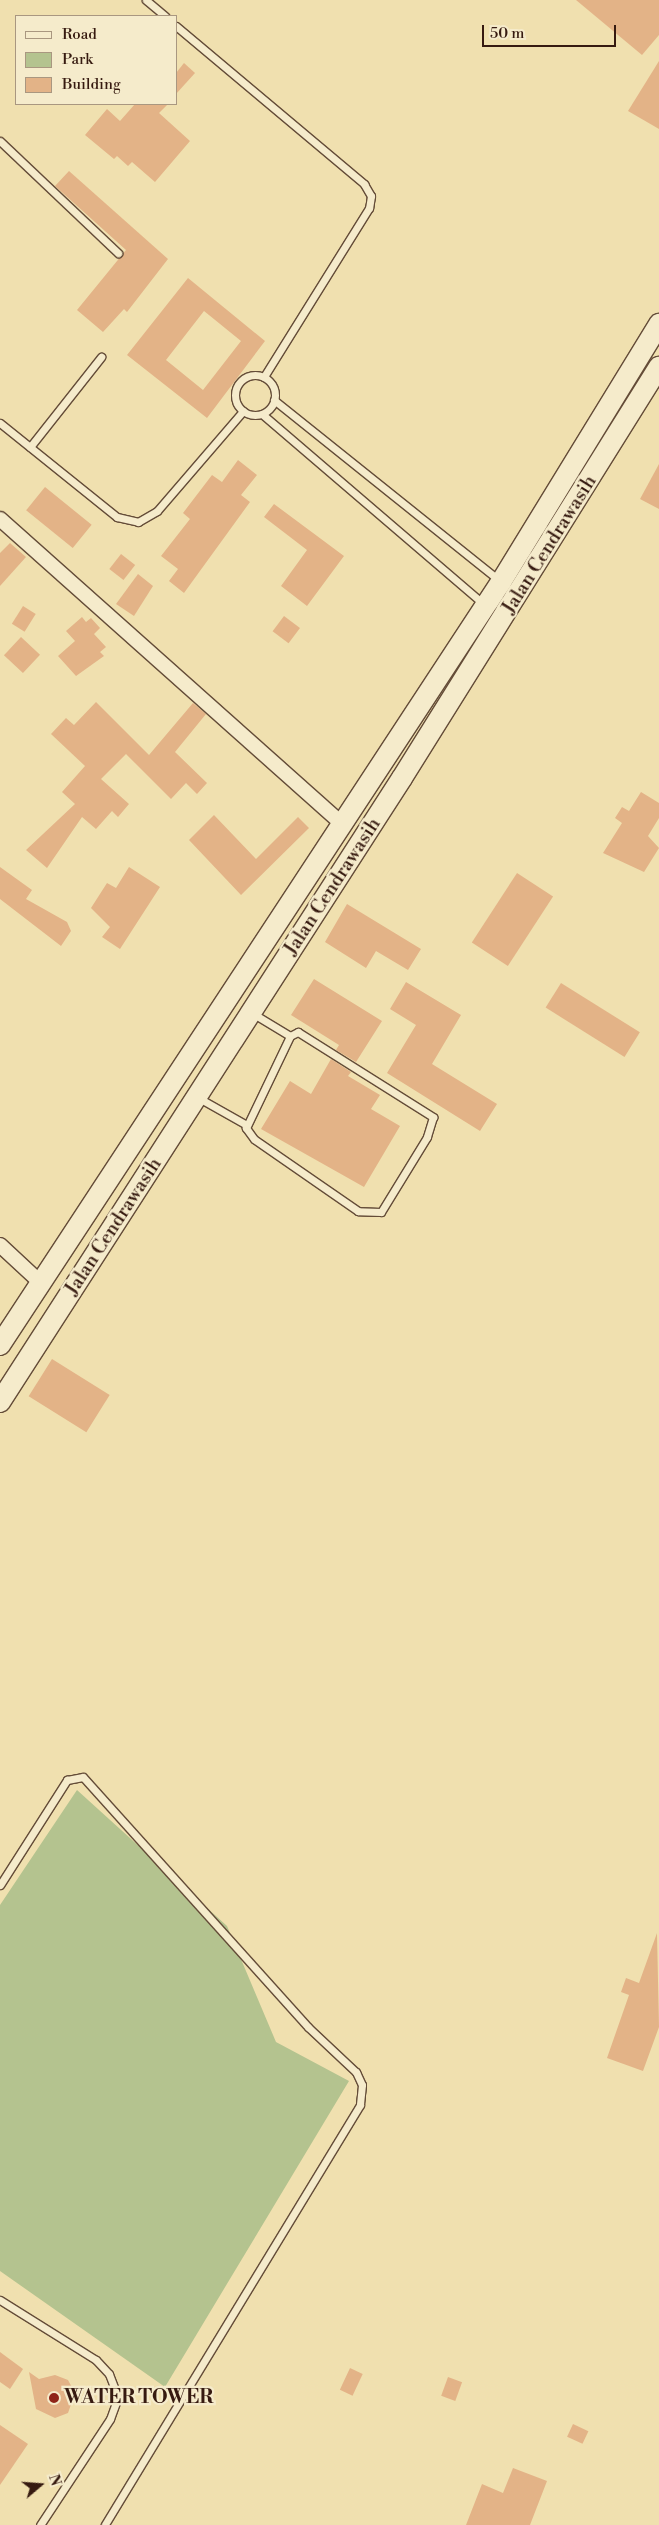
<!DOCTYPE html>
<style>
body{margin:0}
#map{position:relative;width:659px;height:2525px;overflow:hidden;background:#f0e0af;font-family:"Libre Bodoni",serif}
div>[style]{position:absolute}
.green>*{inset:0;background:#b4c38f}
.building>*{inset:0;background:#e3b387;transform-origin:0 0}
.roads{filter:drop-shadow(1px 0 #644c38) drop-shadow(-1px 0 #644c38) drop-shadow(0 1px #644c38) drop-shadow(0 -1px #644c38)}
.service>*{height:7px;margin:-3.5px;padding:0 3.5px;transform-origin:3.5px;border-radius:3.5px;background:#f5ebcb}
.service>.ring{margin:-3.5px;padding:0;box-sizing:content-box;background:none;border:7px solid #f5ebcb;border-radius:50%}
.minor>*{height:14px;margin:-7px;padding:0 7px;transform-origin:7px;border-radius:7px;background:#f5ebcb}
.secondary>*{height:20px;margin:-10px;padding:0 10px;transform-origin:10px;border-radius:10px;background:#f5ebcb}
.dots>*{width:14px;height:14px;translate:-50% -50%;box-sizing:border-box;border:2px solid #f5ebcb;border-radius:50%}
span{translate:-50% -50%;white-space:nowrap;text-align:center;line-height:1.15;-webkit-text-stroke:4.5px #f5ebcb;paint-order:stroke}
.street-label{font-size:19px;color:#361a10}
.poi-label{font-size:19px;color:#361a10;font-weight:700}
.left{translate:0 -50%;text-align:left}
.legend{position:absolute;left:15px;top:15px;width:162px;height:90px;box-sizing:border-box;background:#f5ebcb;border:1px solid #a99780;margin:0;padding:6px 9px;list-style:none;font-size:15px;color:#361a10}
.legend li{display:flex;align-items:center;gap:10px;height:25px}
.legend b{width:25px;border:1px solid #a99780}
.north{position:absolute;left:15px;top:2460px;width:50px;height:50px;-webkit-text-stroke:4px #f5ebcb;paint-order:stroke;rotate:72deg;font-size:14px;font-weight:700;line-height:20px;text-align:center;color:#361a10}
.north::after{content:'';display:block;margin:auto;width:18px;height:22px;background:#361a10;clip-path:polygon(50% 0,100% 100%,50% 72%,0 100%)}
.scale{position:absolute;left:482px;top:25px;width:134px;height:22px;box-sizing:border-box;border:2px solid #361a10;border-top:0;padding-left:6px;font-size:15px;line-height:18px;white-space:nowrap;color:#361a10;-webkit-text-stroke:4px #f5ebcb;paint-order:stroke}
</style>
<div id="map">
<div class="green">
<i style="clip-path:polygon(77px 1790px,227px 1926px,276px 2042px,349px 2081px,165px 2387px,0 2271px,0 1905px)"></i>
</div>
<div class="building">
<i style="clip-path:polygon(576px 0,659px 0,659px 35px,642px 55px)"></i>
<i style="clip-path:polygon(659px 61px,659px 129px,628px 111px)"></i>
<i style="clip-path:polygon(184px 63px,195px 73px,176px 94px,176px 73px)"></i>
<i style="clip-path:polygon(135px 104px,168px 104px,159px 113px,190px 141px,155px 182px,132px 162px,128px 166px,117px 156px,114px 159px,85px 135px,107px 109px,120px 121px)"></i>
<i style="clip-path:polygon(69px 171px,168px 259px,127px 312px,124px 309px,103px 332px,77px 310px,126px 250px,55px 186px)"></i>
<i style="clip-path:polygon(evenodd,188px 278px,265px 341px,207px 418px,127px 355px,188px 278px,204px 311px,241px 341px,203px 390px,166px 360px,204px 311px)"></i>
<i style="clip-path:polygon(238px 460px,257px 475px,241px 495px,250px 502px,184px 593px,169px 581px,178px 569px,161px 556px,190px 519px,183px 513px,212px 475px,222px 482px)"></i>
<i style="clip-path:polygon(659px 464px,659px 509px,640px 499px)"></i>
<i style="left:45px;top:487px;width:60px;height:30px;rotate:39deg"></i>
<i style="clip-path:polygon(274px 504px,344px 556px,307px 606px,281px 586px,307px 550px,264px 517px)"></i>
<i style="clip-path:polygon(10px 543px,26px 557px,0 586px,0 553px)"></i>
<i style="left:121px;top:554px;width:18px;height:19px;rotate:38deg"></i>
<i style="clip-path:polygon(138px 574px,153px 586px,134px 616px,116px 604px)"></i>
<i style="left:23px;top:606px;width:15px;height:21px;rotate:32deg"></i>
<i style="left:284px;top:616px;width:20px;height:19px;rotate:37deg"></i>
<i style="clip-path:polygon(82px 617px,86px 622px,91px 618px,100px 628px,94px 634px,106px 647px,100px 652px,104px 656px,76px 676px,58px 656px,75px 641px,66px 631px)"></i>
<i style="left:21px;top:637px;width:26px;height:25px;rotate:43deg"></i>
<i style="clip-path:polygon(96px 702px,149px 755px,193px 703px,206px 714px,175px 752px,207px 783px,197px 794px,186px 783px,171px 799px,126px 754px,101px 779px,129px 804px,118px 817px,112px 811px,96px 829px,82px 817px,47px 868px,26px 850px,75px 804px,62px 792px,85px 766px,51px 734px,66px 718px,74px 725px)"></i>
<i style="clip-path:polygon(641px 792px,659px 803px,659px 818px,648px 836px,659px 848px,644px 872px,603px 853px,622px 823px,615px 818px,622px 807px,629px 811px)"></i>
<i style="clip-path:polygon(214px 815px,256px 859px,298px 817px,309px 828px,241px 895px,189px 840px)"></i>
<i style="clip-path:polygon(0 867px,32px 890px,26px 899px,67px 922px,71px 931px,61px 946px,0 899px)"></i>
<i style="clip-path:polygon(129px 867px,160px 887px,120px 949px,102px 937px,110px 927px,91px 908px,107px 883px,116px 888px)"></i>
<i style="left:517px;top:873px;width:43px;height:83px;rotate:33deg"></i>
<i style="clip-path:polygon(347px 904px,421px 949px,408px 970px,376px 951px,366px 968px,325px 942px)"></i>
<i style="clip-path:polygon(314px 979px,382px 1021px,356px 1062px,336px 1050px,339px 1045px,291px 1015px)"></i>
<i style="clip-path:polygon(406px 982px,461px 1015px,432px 1064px,497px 1104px,480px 1131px,387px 1073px,416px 1025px,390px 1009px)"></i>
<i style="left:561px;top:983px;width:93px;height:29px;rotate:32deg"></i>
<i style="clip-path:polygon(331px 1059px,351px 1072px,348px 1076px,380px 1095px,371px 1109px,400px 1126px,364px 1187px,261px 1129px,290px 1081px,311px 1094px)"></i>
<i style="left:52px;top:1359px;width:68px;height:44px;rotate:32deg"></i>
<i style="clip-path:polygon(657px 1933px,659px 2027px,643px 2071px,607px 2058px,629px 1995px,621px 1992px,626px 1978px,639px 1983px)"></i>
<i style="clip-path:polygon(0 2352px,23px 2369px,10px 2389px,0 2382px)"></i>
<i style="left:350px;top:2368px;width:14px;height:24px;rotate:25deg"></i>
<i style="clip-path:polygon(29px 2372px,39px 2379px,55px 2375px,68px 2380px,75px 2393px,68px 2413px,55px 2418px,36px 2409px)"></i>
<i style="left:448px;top:2377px;width:15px;height:20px;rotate:20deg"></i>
<i style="left:573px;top:2424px;width:17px;height:14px;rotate:25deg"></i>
<i style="clip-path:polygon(0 2425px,28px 2444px,0 2485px)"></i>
<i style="clip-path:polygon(513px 2468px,547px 2481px,530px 2525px,466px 2525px,482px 2484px,503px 2493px)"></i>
</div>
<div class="roads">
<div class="service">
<i style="left:146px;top:0;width:25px;rotate:40deg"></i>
<i style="left:176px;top:26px;width:246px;rotate:40deg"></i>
<i style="left:364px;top:184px;width:14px;rotate:60deg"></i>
<i style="left:371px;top:196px;width:12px;rotate:99deg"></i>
<i style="left:369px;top:208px;width:199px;rotate:121.9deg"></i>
<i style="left:0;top:141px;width:163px;rotate:43.5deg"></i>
<i class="ring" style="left:235px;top:375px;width:33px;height:33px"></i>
<i style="left:274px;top:400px;width:290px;rotate:38.7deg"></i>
<i style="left:262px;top:414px;width:294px;rotate:40.6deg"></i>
<i style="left:0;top:423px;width:150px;rotate:38.8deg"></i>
<i style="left:117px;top:517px;width:22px;rotate:13deg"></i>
<i style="left:138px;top:522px;width:22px;rotate:-30deg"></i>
<i style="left:157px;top:511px;width:132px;rotate:-49.3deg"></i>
<i style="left:30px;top:447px;width:115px;rotate:-51.7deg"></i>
<i style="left:252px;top:1013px;width:44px;rotate:31.2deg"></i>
<i style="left:298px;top:1032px;width:160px;rotate:32.2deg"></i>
<i style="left:433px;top:1117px;width:21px;rotate:107deg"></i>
<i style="left:427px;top:1137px;width:88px;rotate:121.5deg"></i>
<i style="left:381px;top:1212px;width:23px;rotate:-178deg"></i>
<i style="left:358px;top:1211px;width:126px;rotate:-145.3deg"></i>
<i style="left:254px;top:1139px;width:14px;rotate:-126deg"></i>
<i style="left:246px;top:1128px;width:102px;rotate:-64.4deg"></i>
<i style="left:290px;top:1036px;width:9px;rotate:-27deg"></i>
<i style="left:197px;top:1097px;width:55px;rotate:29.4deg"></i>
<i style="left:0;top:1885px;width:125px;rotate:-57.5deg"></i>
<i style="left:67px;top:1780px;width:16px;rotate:-11deg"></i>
<i style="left:83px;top:1777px;width:336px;rotate:48deg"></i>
<i style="left:308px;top:2027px;width:66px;rotate:43.2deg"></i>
<i style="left:356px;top:2072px;width:14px;rotate:65deg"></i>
<i style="left:362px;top:2085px;width:20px;rotate:96deg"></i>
<i style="left:360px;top:2105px;width:491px;rotate:121.3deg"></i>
<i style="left:0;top:2300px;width:113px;rotate:32deg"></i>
<i style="left:96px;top:2360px;width:19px;rotate:47deg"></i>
<i style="left:109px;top:2374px;width:25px;rotate:69deg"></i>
<i style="left:118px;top:2397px;width:23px;rotate:110deg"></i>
<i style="left:110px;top:2419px;width:127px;rotate:123.4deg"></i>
</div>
<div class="minor">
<i style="left:0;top:519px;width:460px;rotate:41.7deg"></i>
<i style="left:0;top:1245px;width:56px;rotate:42.8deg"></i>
</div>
<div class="secondary">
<i style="left:0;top:1345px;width:913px;rotate:-56.71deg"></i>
<i style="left:501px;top:582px;width:303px;rotate:-58.5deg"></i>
<i style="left:0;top:1402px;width:742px;rotate:-57.21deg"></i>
<i style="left:402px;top:778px;width:485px;rotate:-58deg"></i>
</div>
</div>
<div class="dots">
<i style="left:54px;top:2398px;background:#8f2418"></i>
</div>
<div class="street-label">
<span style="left:550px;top:545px;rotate:-58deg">Jalan Cendrawasih</span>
<span style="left:333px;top:887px;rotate:-57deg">Jalan Cendrawasih</span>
<span style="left:114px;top:1227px;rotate:-57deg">Jalan Cendrawasih</span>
</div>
<div class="poi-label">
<span class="left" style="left:64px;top:2398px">WATER TOWER</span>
</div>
<ul class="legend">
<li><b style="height:6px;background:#f5ebcb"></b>Road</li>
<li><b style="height:14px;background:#b4c38f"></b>Park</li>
<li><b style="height:14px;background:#e3b387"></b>Building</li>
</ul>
<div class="north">N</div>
<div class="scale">50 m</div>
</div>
